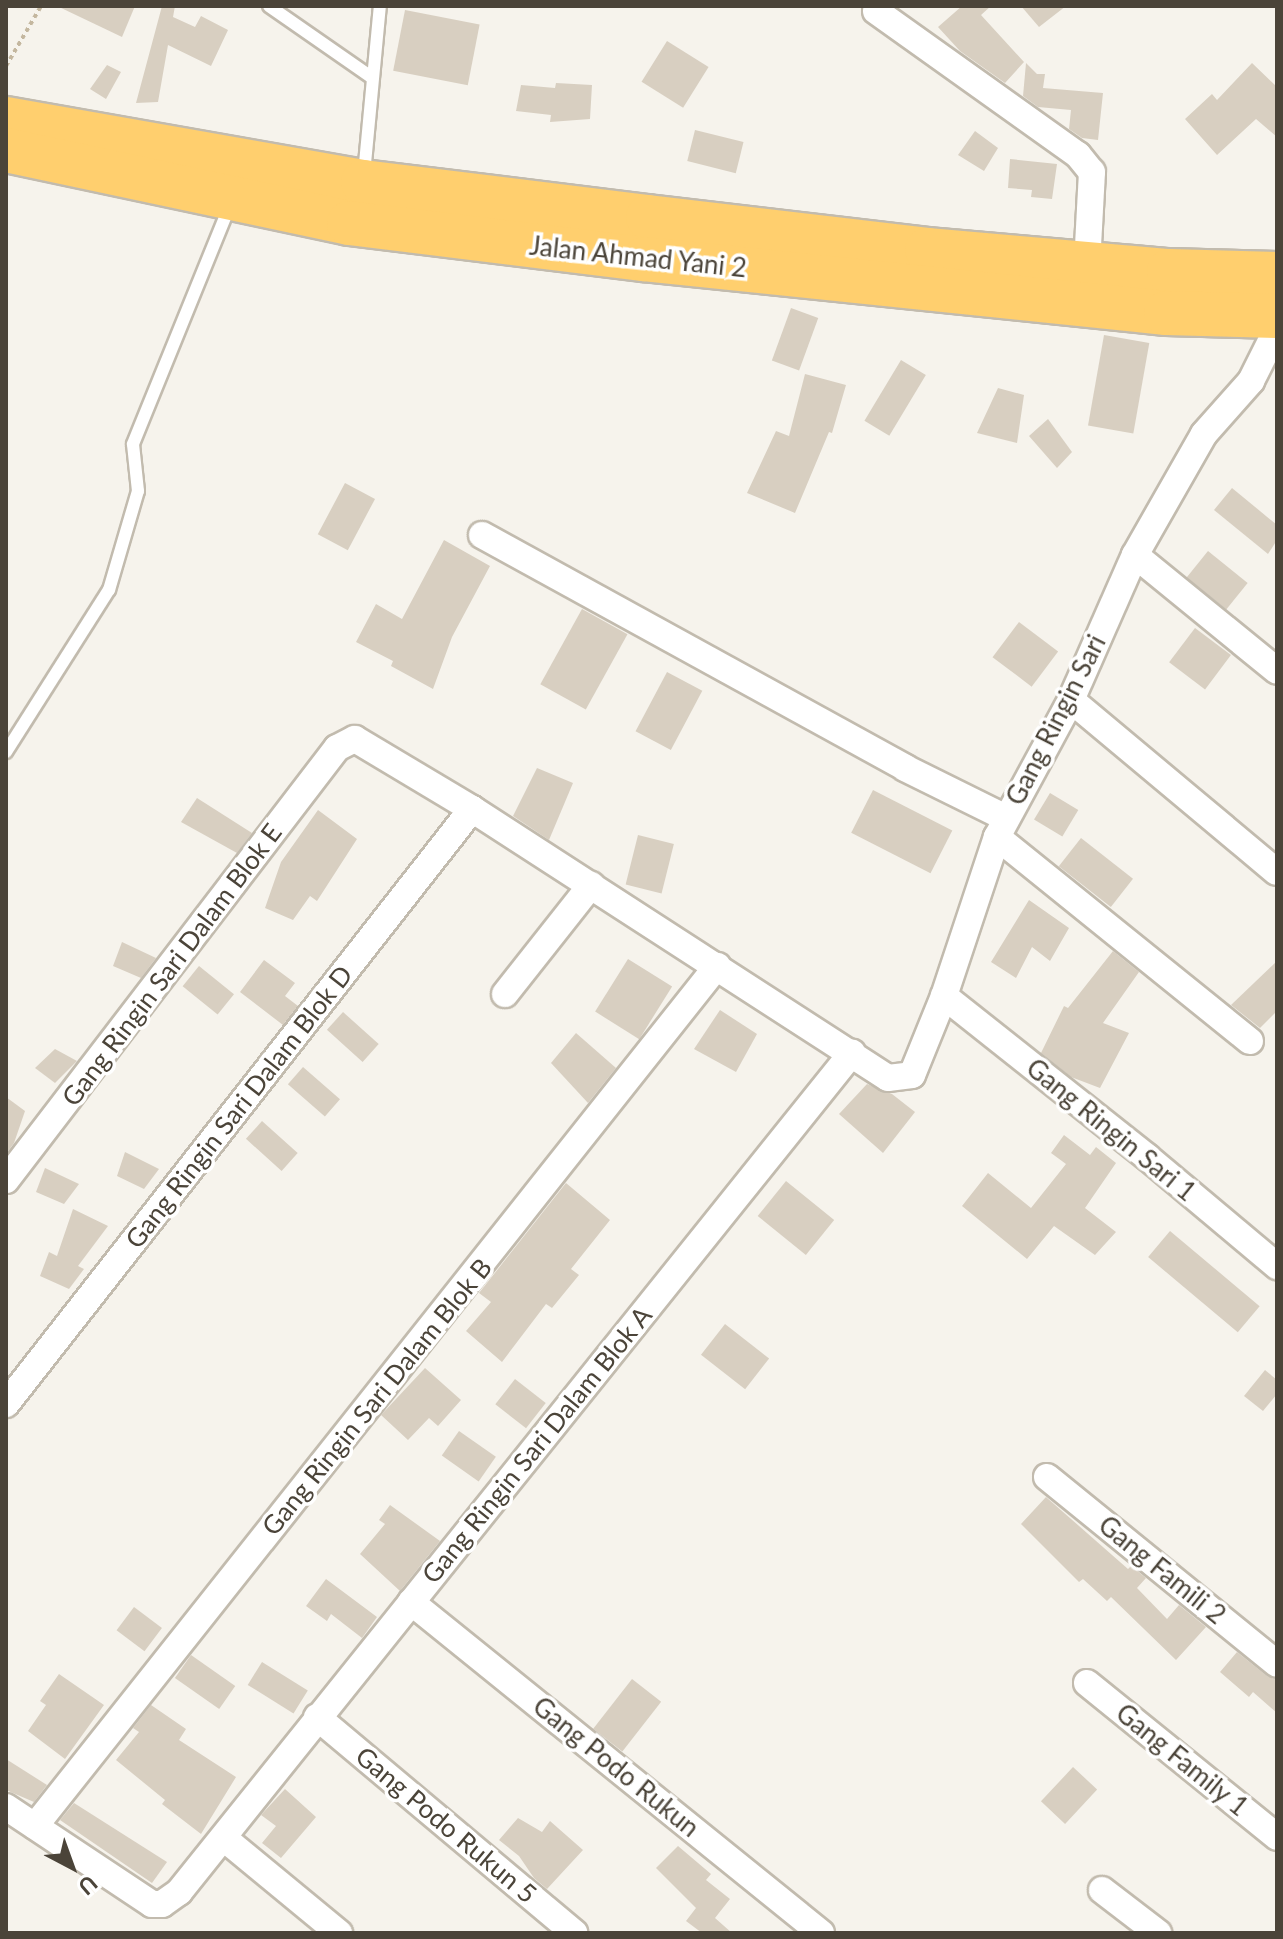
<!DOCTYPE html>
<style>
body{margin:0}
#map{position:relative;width:1283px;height:1939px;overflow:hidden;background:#f6f3ec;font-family:Lato,sans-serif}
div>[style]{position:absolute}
.building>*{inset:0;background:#d8cfc1;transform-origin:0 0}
.path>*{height:4px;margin-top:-2px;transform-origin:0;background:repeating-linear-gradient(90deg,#c4b79f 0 4px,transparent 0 8px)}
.roads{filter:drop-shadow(2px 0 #c2bbae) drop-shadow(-2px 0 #c2bbae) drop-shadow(0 2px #c2bbae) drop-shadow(0 -2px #c2bbae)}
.lane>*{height:12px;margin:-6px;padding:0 6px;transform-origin:6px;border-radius:6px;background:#fff}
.street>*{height:26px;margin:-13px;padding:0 13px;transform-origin:13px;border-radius:13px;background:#fff}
.highway>*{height:44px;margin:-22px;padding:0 22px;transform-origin:22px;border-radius:22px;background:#ffcf6e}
span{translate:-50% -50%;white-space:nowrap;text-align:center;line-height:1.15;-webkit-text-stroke:7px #fff;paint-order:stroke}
.street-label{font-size:26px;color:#4b4439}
.frame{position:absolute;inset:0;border:8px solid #4b4439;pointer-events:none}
.north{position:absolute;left:32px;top:1827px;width:80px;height:80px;-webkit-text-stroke:6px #fff;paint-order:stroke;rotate:139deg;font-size:22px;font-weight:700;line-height:32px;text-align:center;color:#4b4439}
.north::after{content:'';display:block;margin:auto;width:28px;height:36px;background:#4b4439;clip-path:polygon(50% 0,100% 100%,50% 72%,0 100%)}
</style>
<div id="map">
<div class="building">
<i style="clip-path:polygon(57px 6px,135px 6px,122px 37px)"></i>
<i style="clip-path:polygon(162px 6px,175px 6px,173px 17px,195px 27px,201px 16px,228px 30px,211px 66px,168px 45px,158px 102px,136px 103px)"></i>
<i style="clip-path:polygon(962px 6px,991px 6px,981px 15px,1024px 62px,1005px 83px,960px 51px,938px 27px)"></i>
<i style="clip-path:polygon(1021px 6px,1066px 6px,1039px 27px)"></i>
<i style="left:405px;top:10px;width:76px;height:62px;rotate:11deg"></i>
<i style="left:667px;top:41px;width:49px;height:48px;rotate:32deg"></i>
<i style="clip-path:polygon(1026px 63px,1037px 74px,1045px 74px,1043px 88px,1103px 93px,1098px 140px,1082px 138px,1069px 129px,1071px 110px,1038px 107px,1023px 96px)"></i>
<i style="clip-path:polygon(1252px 63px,1277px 87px,1277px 137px,1256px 119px,1217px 155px,1185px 119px,1212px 94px,1217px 100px)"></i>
<i style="clip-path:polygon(107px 65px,121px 72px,106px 99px,90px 89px)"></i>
<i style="clip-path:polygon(556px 83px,592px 85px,590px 119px,550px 122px,551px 115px,516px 111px,521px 85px,555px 88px)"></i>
<i style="left:695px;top:130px;width:50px;height:32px;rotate:14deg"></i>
<i style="clip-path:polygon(975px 131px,998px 148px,984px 171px,958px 155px)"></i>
<i style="clip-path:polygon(1010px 159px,1057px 164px,1052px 199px,1031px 197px,1032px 190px,1008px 188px)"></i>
<i style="left:791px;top:308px;width:29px;height:56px;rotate:20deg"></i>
<i style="left:1104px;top:335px;width:46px;height:92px;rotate:10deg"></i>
<i style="left:901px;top:360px;width:29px;height:71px;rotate:31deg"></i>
<i style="clip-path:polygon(805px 374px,846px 385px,832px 433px,829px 432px,795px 513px,747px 493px,776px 431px,789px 436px)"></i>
<i style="clip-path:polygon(998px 388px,1024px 395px,1017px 443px,977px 433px)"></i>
<i style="clip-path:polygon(1048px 419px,1072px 452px,1057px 468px,1029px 436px)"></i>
<i style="left:345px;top:483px;width:34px;height:58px;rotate:28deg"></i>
<i style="clip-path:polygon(1232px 488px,1277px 525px,1277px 540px,1268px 554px,1214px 510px)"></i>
<i style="clip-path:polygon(444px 540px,490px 566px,452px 637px,433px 689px,391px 666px,393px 661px,356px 642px,376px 604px,402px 619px)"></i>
<i style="left:1208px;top:551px;width:51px;height:34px;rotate:39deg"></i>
<i style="left:582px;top:609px;width:52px;height:86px;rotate:29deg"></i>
<i style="left:1019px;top:622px;width:49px;height:44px;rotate:37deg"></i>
<i style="left:1195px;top:628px;width:45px;height:43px;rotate:37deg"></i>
<i style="left:667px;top:672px;width:40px;height:67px;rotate:28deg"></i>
<i style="clip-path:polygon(537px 768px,573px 783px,549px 840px,513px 816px)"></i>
<i style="left:873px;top:790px;width:89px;height:48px;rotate:27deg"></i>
<i style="left:1050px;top:793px;width:33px;height:31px;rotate:31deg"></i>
<i style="clip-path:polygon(197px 798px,252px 833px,237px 853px,181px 822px)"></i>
<i style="clip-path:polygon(318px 810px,357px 839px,317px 901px,310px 896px,293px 920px,265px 908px,281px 862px)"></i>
<i style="left:638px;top:835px;width:37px;height:51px;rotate:14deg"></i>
<i style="left:1081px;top:838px;width:66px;height:36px;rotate:38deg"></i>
<i style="clip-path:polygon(1029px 900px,1069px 928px,1050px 961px,1032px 947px,1016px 978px,991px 962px)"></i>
<i style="clip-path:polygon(122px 942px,156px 958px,141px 978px,113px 966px)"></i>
<i style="clip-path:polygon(1113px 951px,1139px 972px,1103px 1023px,1129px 1033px,1100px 1088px,1071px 1077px,1041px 1053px,1064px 1006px,1068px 1008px)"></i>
<i style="left:628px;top:959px;width:52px;height:62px;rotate:32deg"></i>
<i style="clip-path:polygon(264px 960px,295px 983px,285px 996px,298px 1006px,283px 1025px,240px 992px)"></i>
<i style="clip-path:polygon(1277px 961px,1277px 1011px,1260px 1028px,1231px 1005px)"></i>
<i style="left:199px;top:966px;width:45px;height:26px;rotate:39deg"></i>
<i style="clip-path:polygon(720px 1010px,757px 1034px,736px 1072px,694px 1049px)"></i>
<i style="left:343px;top:1012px;width:48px;height:24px;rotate:42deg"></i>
<i style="clip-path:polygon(576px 1033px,616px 1068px,588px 1103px,551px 1063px)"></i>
<i style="clip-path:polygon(55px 1049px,77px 1061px,55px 1083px,35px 1068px)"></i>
<i style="left:303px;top:1067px;width:49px;height:23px;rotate:41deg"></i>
<i style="clip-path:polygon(867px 1084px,892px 1094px,915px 1112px,883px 1153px,839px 1114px)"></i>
<i style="clip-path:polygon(6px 1097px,25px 1111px,14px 1143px,6px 1154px)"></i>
<i style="left:262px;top:1121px;width:48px;height:24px;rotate:42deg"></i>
<i style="clip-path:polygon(1064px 1135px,1090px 1155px,1096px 1147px,1116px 1163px,1085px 1208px,1116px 1232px,1095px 1255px,1054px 1226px,1027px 1259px,962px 1206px,988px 1173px,1031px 1208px,1066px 1164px,1051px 1153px)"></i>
<i style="clip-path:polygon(125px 1152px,159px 1169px,144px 1189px,117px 1176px)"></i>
<i style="clip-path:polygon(45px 1168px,79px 1184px,64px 1204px,36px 1192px)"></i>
<i style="left:786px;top:1181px;width:62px;height:45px;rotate:39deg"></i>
<i style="clip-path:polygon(566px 1183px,610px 1220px,571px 1269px,579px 1275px,552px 1308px,546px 1304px,502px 1362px,466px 1331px,491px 1302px,479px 1293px)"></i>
<i style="clip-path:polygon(73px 1209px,108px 1226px,78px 1266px,84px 1269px,69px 1289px,40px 1276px,49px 1252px,57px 1256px)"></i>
<i style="left:1170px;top:1231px;width:117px;height:34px;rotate:40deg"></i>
<i style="left:725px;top:1324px;width:56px;height:39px;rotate:38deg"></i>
<i style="clip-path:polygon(425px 1368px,461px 1400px,438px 1426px,429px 1418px,408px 1440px,381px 1415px)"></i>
<i style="clip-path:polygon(1265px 1370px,1277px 1380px,1277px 1394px,1263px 1411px,1244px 1396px)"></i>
<i style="left:515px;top:1379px;width:39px;height:32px;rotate:38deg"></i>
<i style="left:459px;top:1431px;width:45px;height:30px;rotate:35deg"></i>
<i style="clip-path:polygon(1046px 1497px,1128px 1569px,1131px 1566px,1146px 1578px,1137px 1588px,1167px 1619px,1179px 1605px,1206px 1627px,1176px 1660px,1111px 1597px,1107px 1601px,1083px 1579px,1079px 1582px,1021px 1524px)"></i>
<i style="clip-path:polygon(390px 1505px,440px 1541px,400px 1591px,360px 1554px,385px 1524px,379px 1520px)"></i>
<i style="clip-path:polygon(326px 1579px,377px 1617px,362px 1638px,331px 1614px,327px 1621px,306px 1606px)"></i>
<i style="left:134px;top:1607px;width:35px;height:29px;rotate:37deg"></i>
<i style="clip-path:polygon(1237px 1652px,1267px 1676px,1277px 1680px,1277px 1713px,1253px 1692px,1249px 1697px,1220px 1672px)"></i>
<i style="left:191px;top:1655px;width:54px;height:28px;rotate:35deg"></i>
<i style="left:262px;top:1662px;width:54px;height:27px;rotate:32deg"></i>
<i style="clip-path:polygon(59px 1674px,104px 1705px,65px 1759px,28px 1731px,46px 1705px,40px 1701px)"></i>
<i style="left:632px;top:1679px;width:37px;height:63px;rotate:38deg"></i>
<i style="clip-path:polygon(151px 1705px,186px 1729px,179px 1740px,236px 1777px,201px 1834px,162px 1804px,165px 1800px,116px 1760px,139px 1732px,133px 1728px)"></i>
<i style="clip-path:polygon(6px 1759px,47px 1785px,34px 1802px,6px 1790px)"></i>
<i style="left:1073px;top:1767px;width:33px;height:47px;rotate:43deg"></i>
<i style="clip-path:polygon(285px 1789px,316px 1817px,281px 1858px,262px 1843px,276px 1826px,261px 1815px)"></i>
<i style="clip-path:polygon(74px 1803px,167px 1862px,152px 1883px,60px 1820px)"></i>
<i style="clip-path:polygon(518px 1818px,542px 1832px,550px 1821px,583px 1850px,547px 1889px,534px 1878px,519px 1856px,499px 1840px)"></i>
<i style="clip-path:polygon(678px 1846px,711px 1874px,706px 1880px,730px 1899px,715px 1918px,732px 1933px,702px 1933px,686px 1921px,696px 1908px,656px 1868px)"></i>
</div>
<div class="path">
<i style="left:6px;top:66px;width:69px;rotate:-59.7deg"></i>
</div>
<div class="roads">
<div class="lane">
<i style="left:269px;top:6px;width:124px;rotate:34.8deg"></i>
<i style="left:364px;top:174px;width:169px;rotate:-84.6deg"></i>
<i style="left:6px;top:752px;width:192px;rotate:-57.6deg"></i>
<i style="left:109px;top:590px;width:103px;rotate:-73.7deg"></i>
<i style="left:138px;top:491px;width:47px;rotate:-96.1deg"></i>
<i style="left:133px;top:444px;width:258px;rotate:-67.9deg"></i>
</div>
<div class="street">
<i style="left:876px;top:11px;width:248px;rotate:35.5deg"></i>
<i style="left:1078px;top:155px;width:22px;rotate:51deg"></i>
<i style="left:1092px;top:172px;width:92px;rotate:93.1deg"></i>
<i style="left:482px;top:535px;width:483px;rotate:28.8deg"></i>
<i style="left:905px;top:768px;width:113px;rotate:26.3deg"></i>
<i style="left:1135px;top:555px;width:183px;rotate:39.2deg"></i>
<i style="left:1071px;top:700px;width:268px;rotate:39.9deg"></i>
<i style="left:997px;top:837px;width:325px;rotate:38.9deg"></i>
<i style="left:505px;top:994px;width:139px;rotate:-51.7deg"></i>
<i style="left:944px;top:996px;width:259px;rotate:38.4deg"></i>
<i style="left:1147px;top:1157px;width:170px;rotate:40deg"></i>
<i style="left:6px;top:1180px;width:544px;rotate:-52.54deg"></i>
<i style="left:337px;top:748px;width:20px;rotate:-27deg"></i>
<i style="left:355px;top:739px;width:136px;rotate:30.9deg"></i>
<i style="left:472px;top:809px;width:495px;rotate:32.9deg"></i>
<i style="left:888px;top:1078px;width:24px;rotate:-7deg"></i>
<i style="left:912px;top:1075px;width:85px;rotate:-67.9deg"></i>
<i style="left:944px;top:996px;width:168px;rotate:-71.6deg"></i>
<i style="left:997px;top:837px;width:156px;rotate:-61.6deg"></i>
<i style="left:1071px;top:700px;width:158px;rotate:-66.2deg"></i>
<i style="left:1135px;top:555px;width:139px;rotate:-60.3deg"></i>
<i style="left:1204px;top:434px;width:71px;rotate:-48.4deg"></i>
<i style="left:1251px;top:381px;width:58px;rotate:-63.4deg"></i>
<i style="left:6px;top:1404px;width:756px;rotate:-51.93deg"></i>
<i style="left:1047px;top:1477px;width:296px;rotate:39.1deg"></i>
<i style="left:411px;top:1602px;width:527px;rotate:38.91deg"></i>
<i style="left:1087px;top:1683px;width:245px;rotate:39deg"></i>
<i style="left:317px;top:1717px;width:336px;rotate:40deg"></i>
<i style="left:6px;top:1807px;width:175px;rotate:33.6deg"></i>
<i style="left:152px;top:1904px;width:10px"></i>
<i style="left:162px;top:1904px;width:21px;rotate:-35deg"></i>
<i style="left:179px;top:1892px;width:1076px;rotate:-51.27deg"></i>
<i style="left:35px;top:1826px;width:1098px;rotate:-51.58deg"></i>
<i style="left:225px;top:1839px;width:148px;rotate:39.5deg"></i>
<i style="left:1102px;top:1890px;width:71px;rotate:37.5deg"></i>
</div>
<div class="highway">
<i style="left:6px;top:119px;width:363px;rotate:10deg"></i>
<i style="left:363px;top:182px;width:287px;rotate:7deg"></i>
<i style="left:648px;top:217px;width:281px;rotate:6.7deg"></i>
<i style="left:927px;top:250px;width:243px;rotate:5deg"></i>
<i style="left:1169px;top:271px;width:108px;rotate:1.6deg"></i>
<i style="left:6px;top:150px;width:351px;rotate:12deg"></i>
<i style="left:349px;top:223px;width:297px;rotate:7deg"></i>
<i style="left:644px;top:259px;width:525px;rotate:5.91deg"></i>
<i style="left:1166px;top:313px;width:111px;rotate:1.5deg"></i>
</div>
</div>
<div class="street-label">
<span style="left:638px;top:257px;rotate:6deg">Jalan Ahmad Yani 2</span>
<span style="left:1056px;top:720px;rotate:-63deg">Gang Ringin Sari</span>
<span style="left:172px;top:965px;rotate:-53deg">Gang Ringin Sari Dalam Blok E</span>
<span style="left:239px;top:1107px;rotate:-52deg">Gang Ringin Sari Dalam Blok D</span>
<span style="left:1111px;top:1130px;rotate:39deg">Gang Ringin Sari 1</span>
<span style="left:377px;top:1397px;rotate:-51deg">Gang Ringin Sari Dalam Blok B</span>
<span style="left:537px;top:1445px;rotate:-51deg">Gang Ringin Sari Dalam Blok A</span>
<span style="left:1162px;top:1570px;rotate:39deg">Gang Famili 2</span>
<span style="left:1182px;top:1760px;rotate:39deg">Gang Family 1</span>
<span style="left:616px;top:1767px;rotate:39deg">Gang Podo Rukun</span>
<span style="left:446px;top:1825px;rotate:40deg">Gang Podo Rukun 5</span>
</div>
<div class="frame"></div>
<div class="north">U</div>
</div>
